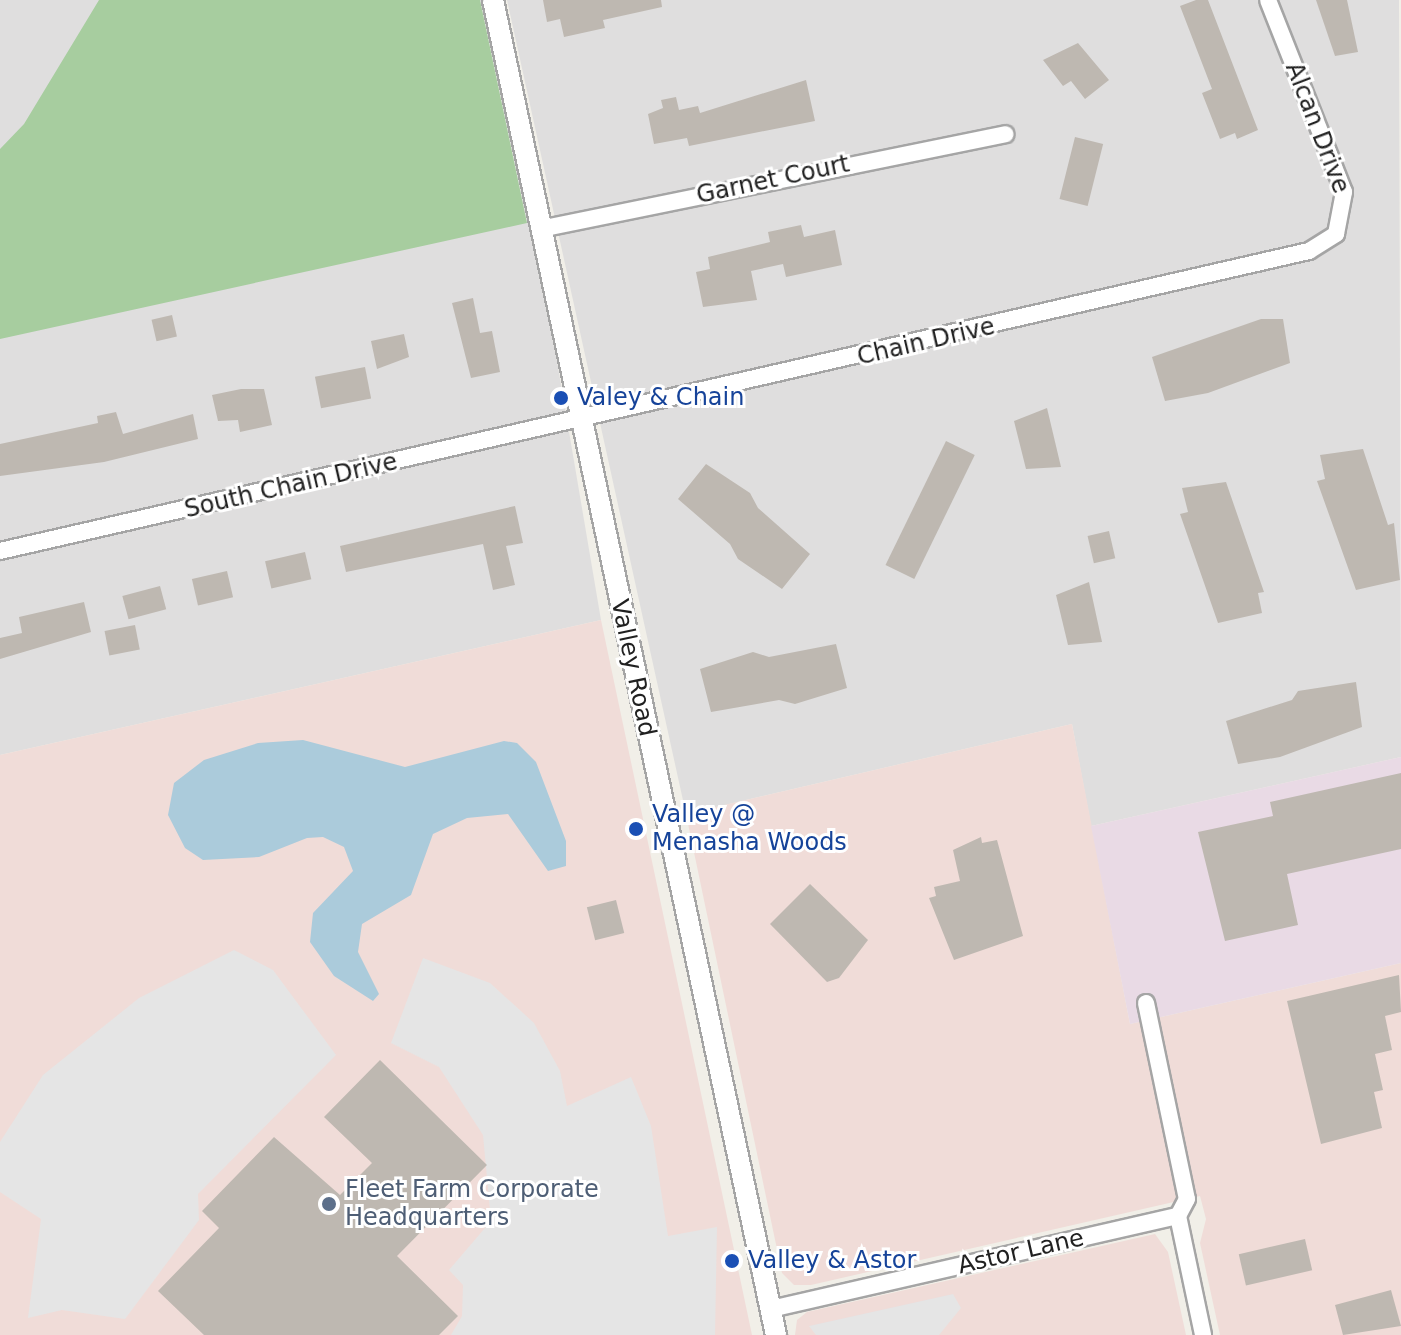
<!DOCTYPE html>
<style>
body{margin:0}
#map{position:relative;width:1401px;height:1335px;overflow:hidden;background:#f1efe8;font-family:"DejaVu Sans",sans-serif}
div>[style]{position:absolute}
.residential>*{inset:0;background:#dfdede}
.commercial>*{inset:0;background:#f0dcd8}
.industrial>*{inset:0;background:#e9dae5}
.forest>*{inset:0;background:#a7cd9f}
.parking>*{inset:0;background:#e5e5e5}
.water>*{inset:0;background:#abcbdb}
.building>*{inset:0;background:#beb8b1;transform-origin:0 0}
.roads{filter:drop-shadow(2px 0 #a5a5a5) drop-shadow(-2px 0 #a5a5a5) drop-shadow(0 2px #a5a5a5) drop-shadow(0 -2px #a5a5a5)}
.minor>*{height:16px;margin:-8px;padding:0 8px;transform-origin:8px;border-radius:8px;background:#fff}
.tertiary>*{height:20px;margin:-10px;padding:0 10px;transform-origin:10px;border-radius:10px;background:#fff}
.dots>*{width:22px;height:22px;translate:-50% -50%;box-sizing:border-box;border:4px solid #fff;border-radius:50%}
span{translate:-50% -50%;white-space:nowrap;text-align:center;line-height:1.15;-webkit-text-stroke:6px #fff;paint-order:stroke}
.street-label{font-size:24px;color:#212121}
.transit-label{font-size:24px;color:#164399}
.left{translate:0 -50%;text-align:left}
.service-label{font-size:24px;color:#4e5e75}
</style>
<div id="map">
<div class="residential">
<i style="clip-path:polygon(0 0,481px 0,557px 361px,601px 620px,0 755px)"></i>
<i style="clip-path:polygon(507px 0,1399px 0,1401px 757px,1091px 826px,1072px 724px,686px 814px)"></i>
</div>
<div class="commercial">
<i style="clip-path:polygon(601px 620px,752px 1335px,0 1335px,0 755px)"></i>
<i style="clip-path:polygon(1072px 724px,1130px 1024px,1401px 963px,1401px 1335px,1220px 1335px,1200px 1243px,1206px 1219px,1200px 1196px,811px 1285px,794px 1285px,782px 1273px,686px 814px)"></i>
<i style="clip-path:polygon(1155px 1234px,1168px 1252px,1186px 1335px,795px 1335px,797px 1320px,807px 1312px)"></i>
</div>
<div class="industrial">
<i style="clip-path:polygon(1401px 757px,1401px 963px,1130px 1024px,1091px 826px)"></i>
</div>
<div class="forest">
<i style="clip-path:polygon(99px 0,480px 0,527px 223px,0 339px,0 149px,24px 124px)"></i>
</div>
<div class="parking">
<i style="clip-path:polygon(234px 950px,273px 970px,336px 1055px,198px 1194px,199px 1220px,125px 1319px,62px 1310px,28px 1318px,41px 1219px,0 1192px,0 1142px,43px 1075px,139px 998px)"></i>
<i style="clip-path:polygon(423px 958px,490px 983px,534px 1023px,560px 1071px,567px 1106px,631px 1077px,651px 1126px,668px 1236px,717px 1227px,715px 1335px,451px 1335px,462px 1316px,463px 1285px,449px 1270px,491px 1221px,483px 1135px,439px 1067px,391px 1043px)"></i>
<i style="clip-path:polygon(953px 1294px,961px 1308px,939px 1335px,816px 1335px,809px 1326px)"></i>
</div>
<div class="water">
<i style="clip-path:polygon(303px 740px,405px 767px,504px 741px,517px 743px,536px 762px,566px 841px,566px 866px,548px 871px,508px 814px,467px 818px,433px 834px,411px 895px,362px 924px,358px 952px,379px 994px,373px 1001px,334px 976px,310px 942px,313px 913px,353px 871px,344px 847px,323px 837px,307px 838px,259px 857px,203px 860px,185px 848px,168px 815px,174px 783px,204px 760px,258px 743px)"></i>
</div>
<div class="building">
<i style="clip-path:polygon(543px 0,661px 0,662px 7px,603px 20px,605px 28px,564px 37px,560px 19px,547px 22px)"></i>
<i style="clip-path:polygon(1196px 0,1208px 0,1258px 130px,1237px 139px,1235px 133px,1220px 139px,1202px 93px,1212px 89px,1180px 6px)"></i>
<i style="clip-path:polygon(1316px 0,1347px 0,1358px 52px,1335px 56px)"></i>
<i style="clip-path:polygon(1078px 43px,1109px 80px,1085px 99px,1071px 81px,1063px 86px,1043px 60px)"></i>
<i style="clip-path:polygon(806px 80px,815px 121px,689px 146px,687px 138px,654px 144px,648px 114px,663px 108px,661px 100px,676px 97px,679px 110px,698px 106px,700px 113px)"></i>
<i style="left:1075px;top:137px;width:29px;height:64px;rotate:14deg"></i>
<i style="clip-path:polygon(801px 225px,804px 237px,835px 230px,842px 265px,786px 277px,783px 264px,751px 271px,757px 300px,703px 307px,696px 272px,710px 269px,708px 257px,770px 242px,768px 232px)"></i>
<i style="clip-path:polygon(473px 298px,480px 333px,492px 331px,500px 372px,471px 378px,452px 303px)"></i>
<i style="left:172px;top:315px;width:22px;height:21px;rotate:77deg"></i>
<i style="clip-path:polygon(1261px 319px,1283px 319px,1290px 363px,1208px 393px,1165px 401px,1152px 357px)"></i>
<i style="clip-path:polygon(404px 334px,409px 357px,377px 369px,371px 341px)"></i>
<i style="left:365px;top:367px;width:32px;height:51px;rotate:79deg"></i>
<i style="clip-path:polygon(241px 389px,264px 389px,272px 425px,240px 432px,238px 420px,218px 421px,212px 395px)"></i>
<i style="clip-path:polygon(1047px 408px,1061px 467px,1026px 469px,1014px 421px)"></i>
<i style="clip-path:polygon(116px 412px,123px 434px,193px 414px,198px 439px,104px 462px,0 476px,0 444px,98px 423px,97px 416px)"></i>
<i style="left:946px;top:441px;width:32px;height:138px;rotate:26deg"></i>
<i style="clip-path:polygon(1363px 449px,1388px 525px,1394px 523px,1400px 580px,1356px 590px,1317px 481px,1325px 479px,1320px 455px)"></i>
<i style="clip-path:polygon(706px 464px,750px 493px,758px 508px,810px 554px,782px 589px,738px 559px,730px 544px,678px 499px)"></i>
<i style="clip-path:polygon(1226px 482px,1264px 592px,1258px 593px,1262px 613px,1218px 623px,1180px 514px,1188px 512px,1182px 488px)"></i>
<i style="clip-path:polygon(515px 506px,523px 543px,506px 546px,515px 585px,493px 590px,483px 544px,346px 572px,340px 546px)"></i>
<i style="left:1109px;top:531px;width:28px;height:22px;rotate:77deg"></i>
<i style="left:305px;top:552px;width:28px;height:41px;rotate:77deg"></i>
<i style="left:227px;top:571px;width:27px;height:36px;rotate:77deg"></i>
<i style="clip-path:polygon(1089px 582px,1102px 642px,1068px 645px,1056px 595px)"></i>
<i style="left:160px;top:586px;width:24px;height:39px;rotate:75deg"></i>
<i style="clip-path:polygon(84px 602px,91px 632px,0 659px,0 638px,22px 633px,19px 617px)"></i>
<i style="left:135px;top:625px;width:25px;height:31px;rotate:79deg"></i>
<i style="clip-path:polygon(836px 644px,847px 688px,795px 704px,779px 700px,711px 712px,700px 669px,753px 652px,769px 657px)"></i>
<i style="clip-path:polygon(1356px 682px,1362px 727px,1280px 757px,1238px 764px,1226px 721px,1292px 700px,1298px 691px)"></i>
<i style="clip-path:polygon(1401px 773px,1401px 849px,1287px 874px,1298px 925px,1225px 941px,1198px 832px,1273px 816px,1270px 802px)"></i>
<i style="clip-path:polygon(981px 837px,982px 843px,997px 840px,1023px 936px,954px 960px,929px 898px,936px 896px,934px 887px,960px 881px,953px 850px)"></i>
<i style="clip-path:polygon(810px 884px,868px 940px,839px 978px,827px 982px,770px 924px)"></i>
<i style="left:616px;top:900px;width:34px;height:30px;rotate:76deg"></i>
<i style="clip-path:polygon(1399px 975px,1401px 1012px,1385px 1016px,1392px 1050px,1375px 1054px,1383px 1090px,1374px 1092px,1382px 1128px,1321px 1144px,1287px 1001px)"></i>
<i style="clip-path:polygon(380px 1060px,487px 1165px,397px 1256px,458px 1316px,439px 1335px,204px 1335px,158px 1291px,219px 1228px,202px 1211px,274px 1137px,340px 1195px,372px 1163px,324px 1117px)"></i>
<i style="left:1305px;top:1239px;width:32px;height:68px;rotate:77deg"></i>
<i style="clip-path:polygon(1391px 1290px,1401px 1326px,1343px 1335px,1335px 1305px)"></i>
</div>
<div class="roads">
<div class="minor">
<i style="left:540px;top:229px;width:475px;rotate:-11.5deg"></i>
<i style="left:0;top:551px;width:1343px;rotate:-12.91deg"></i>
<i style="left:1309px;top:251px;width:32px;rotate:-32deg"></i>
<i style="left:1336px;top:234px;width:43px;rotate:-79.2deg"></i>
<i style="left:1344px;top:192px;width:206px;rotate:-111.6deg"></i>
<i style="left:1146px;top:1003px;width:200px;rotate:78.2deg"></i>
<i style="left:1187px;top:1199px;width:19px;rotate:118deg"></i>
<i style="left:1178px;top:1216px;width:122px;rotate:78.1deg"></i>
<i style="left:771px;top:1309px;width:417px;rotate:-12.9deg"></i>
</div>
<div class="tertiary">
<i style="left:493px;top:0;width:1365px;rotate:78.03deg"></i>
</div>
</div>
<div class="dots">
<i style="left:561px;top:398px;background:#1a4fb4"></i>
<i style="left:636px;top:829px;background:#1a4fb4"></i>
<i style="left:329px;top:1204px;background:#5c6f8a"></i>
<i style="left:732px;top:1261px;background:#1a4fb4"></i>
</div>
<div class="street-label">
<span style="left:1317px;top:128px;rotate:69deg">Alcan Drive</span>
<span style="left:773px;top:180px;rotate:-12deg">Garnet Court</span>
<span style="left:926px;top:342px;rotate:-13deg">Chain Drive</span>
<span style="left:291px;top:486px;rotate:-13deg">South Chain Drive</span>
<span style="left:633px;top:668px;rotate:78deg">Valley Road</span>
<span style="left:1021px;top:1252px;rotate:-13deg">Astor Lane</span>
</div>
<div class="transit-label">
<span class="left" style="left:577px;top:398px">Valey &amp; Chain</span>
<span class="left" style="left:652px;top:829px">Valley @<br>Menasha Woods</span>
<span class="left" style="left:748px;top:1261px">Valley &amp; Astor</span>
</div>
<div class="service-label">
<span class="left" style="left:345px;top:1204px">Fleet Farm Corporate<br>Headquarters</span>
</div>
</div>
